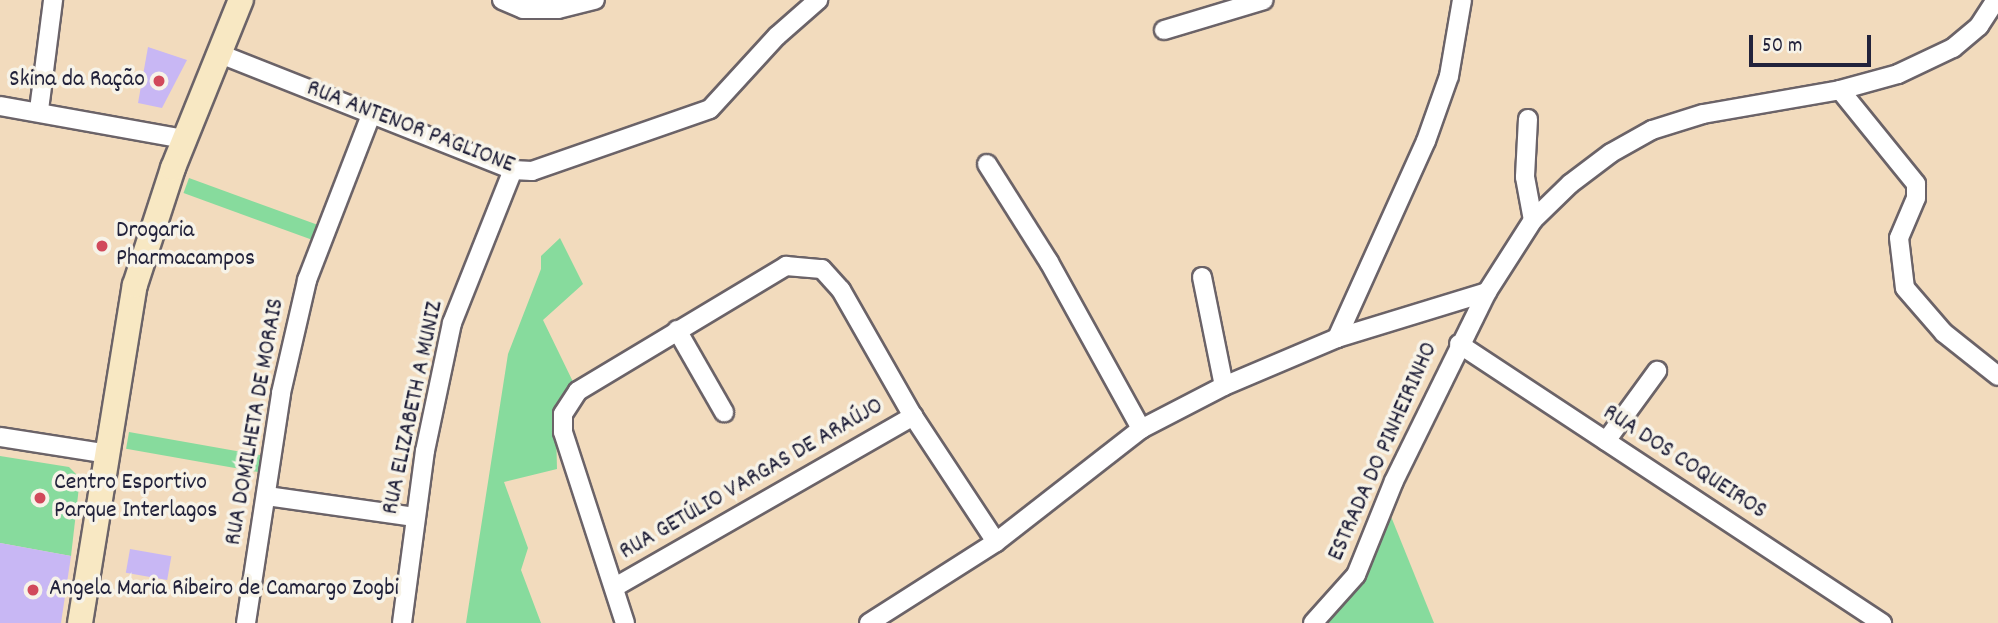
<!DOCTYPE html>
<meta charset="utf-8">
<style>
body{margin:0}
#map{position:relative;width:1998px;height:623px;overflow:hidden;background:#f2dbbd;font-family:Dekko,sans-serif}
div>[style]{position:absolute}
.green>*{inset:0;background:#87db9d;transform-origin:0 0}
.building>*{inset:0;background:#c8b7f4;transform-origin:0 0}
.roads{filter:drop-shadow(2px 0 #6b6368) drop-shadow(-2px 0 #6b6368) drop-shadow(0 2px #6b6368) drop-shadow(0 -2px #6b6368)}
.street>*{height:18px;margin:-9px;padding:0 9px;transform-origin:9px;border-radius:9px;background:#fff}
.secondary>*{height:24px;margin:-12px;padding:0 12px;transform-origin:12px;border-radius:12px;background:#f8e8c3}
.dots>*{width:19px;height:19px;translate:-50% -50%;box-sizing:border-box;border:4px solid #f7f3e8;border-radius:50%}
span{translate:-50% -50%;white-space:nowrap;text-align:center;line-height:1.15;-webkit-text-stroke:7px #f7f3e8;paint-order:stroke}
.poi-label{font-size:24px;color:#22223b}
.right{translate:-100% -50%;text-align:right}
.left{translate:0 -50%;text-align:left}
.street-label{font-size:24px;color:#22223b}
.scale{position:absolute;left:1749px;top:35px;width:122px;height:32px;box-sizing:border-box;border:4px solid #22223b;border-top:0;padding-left:9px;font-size:21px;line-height:24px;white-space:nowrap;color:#22223b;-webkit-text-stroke:5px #f7f3e8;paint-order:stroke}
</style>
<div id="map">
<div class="green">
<i style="left:189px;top:178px;width:144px;height:16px;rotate:20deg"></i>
<i style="clip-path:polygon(560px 238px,583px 284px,543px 320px,576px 388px,556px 428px,557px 469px,504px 482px,528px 548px,521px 570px,541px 623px,466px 623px,508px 354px,541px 269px,541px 256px)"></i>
<i style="left:129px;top:432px;width:145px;height:17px;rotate:10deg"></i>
<i style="clip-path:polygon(0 456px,69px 467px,80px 478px,71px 556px,0 543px)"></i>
<i style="clip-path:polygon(1390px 514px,1434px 623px,1321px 623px)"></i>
</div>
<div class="building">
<i style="clip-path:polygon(148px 47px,187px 60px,162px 108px,138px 103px)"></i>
<i style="clip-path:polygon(0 543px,71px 556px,61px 623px,0 623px)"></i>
<i style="left:130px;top:549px;width:42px;height:24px;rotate:10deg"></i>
</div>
<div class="roads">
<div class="street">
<i style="left:502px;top:0;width:23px;rotate:23deg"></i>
<i style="left:523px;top:9px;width:35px"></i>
<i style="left:558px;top:9px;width:38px;rotate:-14deg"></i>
<i style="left:1164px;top:30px;width:104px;rotate:-16.7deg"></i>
<i style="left:220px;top:54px;width:315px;rotate:21.6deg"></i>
<i style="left:513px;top:170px;width:19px;rotate:3deg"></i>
<i style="left:532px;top:171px;width:188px;rotate:-19.2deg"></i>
<i style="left:710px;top:109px;width:99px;rotate:-47.5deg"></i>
<i style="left:777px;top:36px;width:55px;rotate:-41.3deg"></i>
<i style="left:1840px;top:90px;width:121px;rotate:51deg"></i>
<i style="left:1916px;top:184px;width:14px;rotate:90deg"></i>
<i style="left:1916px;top:198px;width:43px;rotate:113deg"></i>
<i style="left:1899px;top:238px;width:50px;rotate:83.2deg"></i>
<i style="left:1905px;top:288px;width:60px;rotate:49.1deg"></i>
<i style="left:1944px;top:333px;width:69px;rotate:38.5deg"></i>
<i style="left:0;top:106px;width:187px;rotate:10.2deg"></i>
<i style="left:39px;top:110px;width:111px;rotate:-82.7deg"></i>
<i style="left:1528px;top:119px;width:58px;rotate:93deg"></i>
<i style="left:1525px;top:177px;width:44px;rotate:79.5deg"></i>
<i style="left:987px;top:164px;width:116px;rotate:57.7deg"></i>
<i style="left:1049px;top:262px;width:191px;rotate:61.1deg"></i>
<i style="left:1202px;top:277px;width:111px;rotate:78.6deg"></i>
<i style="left:677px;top:330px;width:95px;rotate:60.2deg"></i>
<i style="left:1337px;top:338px;width:216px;rotate:-65.7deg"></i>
<i style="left:1426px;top:141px;width:69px;rotate:-70.5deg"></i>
<i style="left:1449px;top:76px;width:77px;rotate:-80.3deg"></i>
<i style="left:1459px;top:344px;width:507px;rotate:33.41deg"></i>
<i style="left:0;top:437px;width:109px;rotate:8.9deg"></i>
<i style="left:1606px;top:441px;width:87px;rotate:-53.9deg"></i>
<i style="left:267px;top:496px;width:149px;rotate:8.1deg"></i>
<i style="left:615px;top:587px;width:344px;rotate:-29.8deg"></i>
<i style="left:246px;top:623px;width:233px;rotate:-81.3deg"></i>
<i style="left:281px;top:393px;width:116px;rotate:-77deg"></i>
<i style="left:307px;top:280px;width:177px;rotate:-68.8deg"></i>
<i style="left:402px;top:623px;width:174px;rotate:-82.4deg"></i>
<i style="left:425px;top:451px;width:131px;rotate:-78.1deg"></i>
<i style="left:452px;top:323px;width:165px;rotate:-68.3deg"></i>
<i style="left:625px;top:623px;width:201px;rotate:-108deg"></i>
<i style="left:563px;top:432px;width:18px;rotate:-90deg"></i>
<i style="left:563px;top:414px;width:27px;rotate:-57deg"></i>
<i style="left:578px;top:391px;width:243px;rotate:-31deg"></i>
<i style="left:786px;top:266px;width:36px;rotate:5deg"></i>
<i style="left:822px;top:269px;width:28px;rotate:48deg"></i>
<i style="left:841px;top:290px;width:145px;rotate:60.3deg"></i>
<i style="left:913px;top:416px;width:151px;rotate:56.6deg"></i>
<i style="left:869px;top:623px;width:151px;rotate:-32.5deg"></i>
<i style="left:996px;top:542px;width:184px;rotate:-37.9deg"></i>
<i style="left:1141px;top:429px;width:93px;rotate:-27.4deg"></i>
<i style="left:1224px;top:386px;width:123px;rotate:-23deg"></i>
<i style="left:1337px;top:338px;width:157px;rotate:-17deg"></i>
<i style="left:1313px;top:623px;width:64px;rotate:-48.1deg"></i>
<i style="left:1356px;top:575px;width:101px;rotate:-68deg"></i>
<i style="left:1394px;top:481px;width:211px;rotate:-63.8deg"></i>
<i style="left:1487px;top:292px;width:85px;rotate:-57.4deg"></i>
<i style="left:1533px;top:220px;width:52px;rotate:-44.2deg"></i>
<i style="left:1570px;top:184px;width:51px;rotate:-37.1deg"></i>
<i style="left:1611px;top:153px;width:47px;rotate:-29.3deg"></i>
<i style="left:1652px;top:130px;width:53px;rotate:-17.4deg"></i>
<i style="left:1703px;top:114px;width:139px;rotate:-9.9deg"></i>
<i style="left:1840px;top:90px;width:60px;rotate:-15.4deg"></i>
<i style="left:1898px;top:74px;width:61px;rotate:-25.3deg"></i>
<i style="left:1953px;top:48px;width:34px;rotate:-40deg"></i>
<i style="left:1979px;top:26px;width:31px;rotate:-57deg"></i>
</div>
<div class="secondary">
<i style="left:80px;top:623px;width:342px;rotate:-80.8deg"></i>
<i style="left:135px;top:285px;width:123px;rotate:-72deg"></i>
<i style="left:173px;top:168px;width:181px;rotate:-68deg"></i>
</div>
</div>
<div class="dots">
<i style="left:159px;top:81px;background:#d1495b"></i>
<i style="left:102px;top:246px;background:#d1495b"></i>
<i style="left:40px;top:498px;background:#d1495b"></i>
<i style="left:33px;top:590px;background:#d1495b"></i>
</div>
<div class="poi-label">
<span class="right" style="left:145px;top:81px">Skina da Ração</span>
<span class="left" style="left:116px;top:246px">Drogaria<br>Pharmacampos</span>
<span class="left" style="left:54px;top:498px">Centro Esportivo<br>Parque Interlagos</span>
<span class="left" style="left:49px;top:590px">Angela Maria Ribeiro de Camargo Zogbi</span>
</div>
<div class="street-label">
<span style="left:410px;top:128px;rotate:21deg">RUA ANTENOR PAGLIONE</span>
<span style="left:414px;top:408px;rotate:-78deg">RUA ELIZABETH A MUNIZ</span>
<span style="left:256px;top:422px;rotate:-80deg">RUA DOMILHETA DE MORAIS</span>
<span style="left:1384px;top:452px;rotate:-66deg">ESTRADA DO PINHEIRINHO</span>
<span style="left:1684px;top:463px;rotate:33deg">RUA DOS COQUEIROS</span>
<span style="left:752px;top:480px;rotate:-30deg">RUA GETÚLIO VARGAS DE ARAÚJO</span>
</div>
<div class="scale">50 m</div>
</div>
